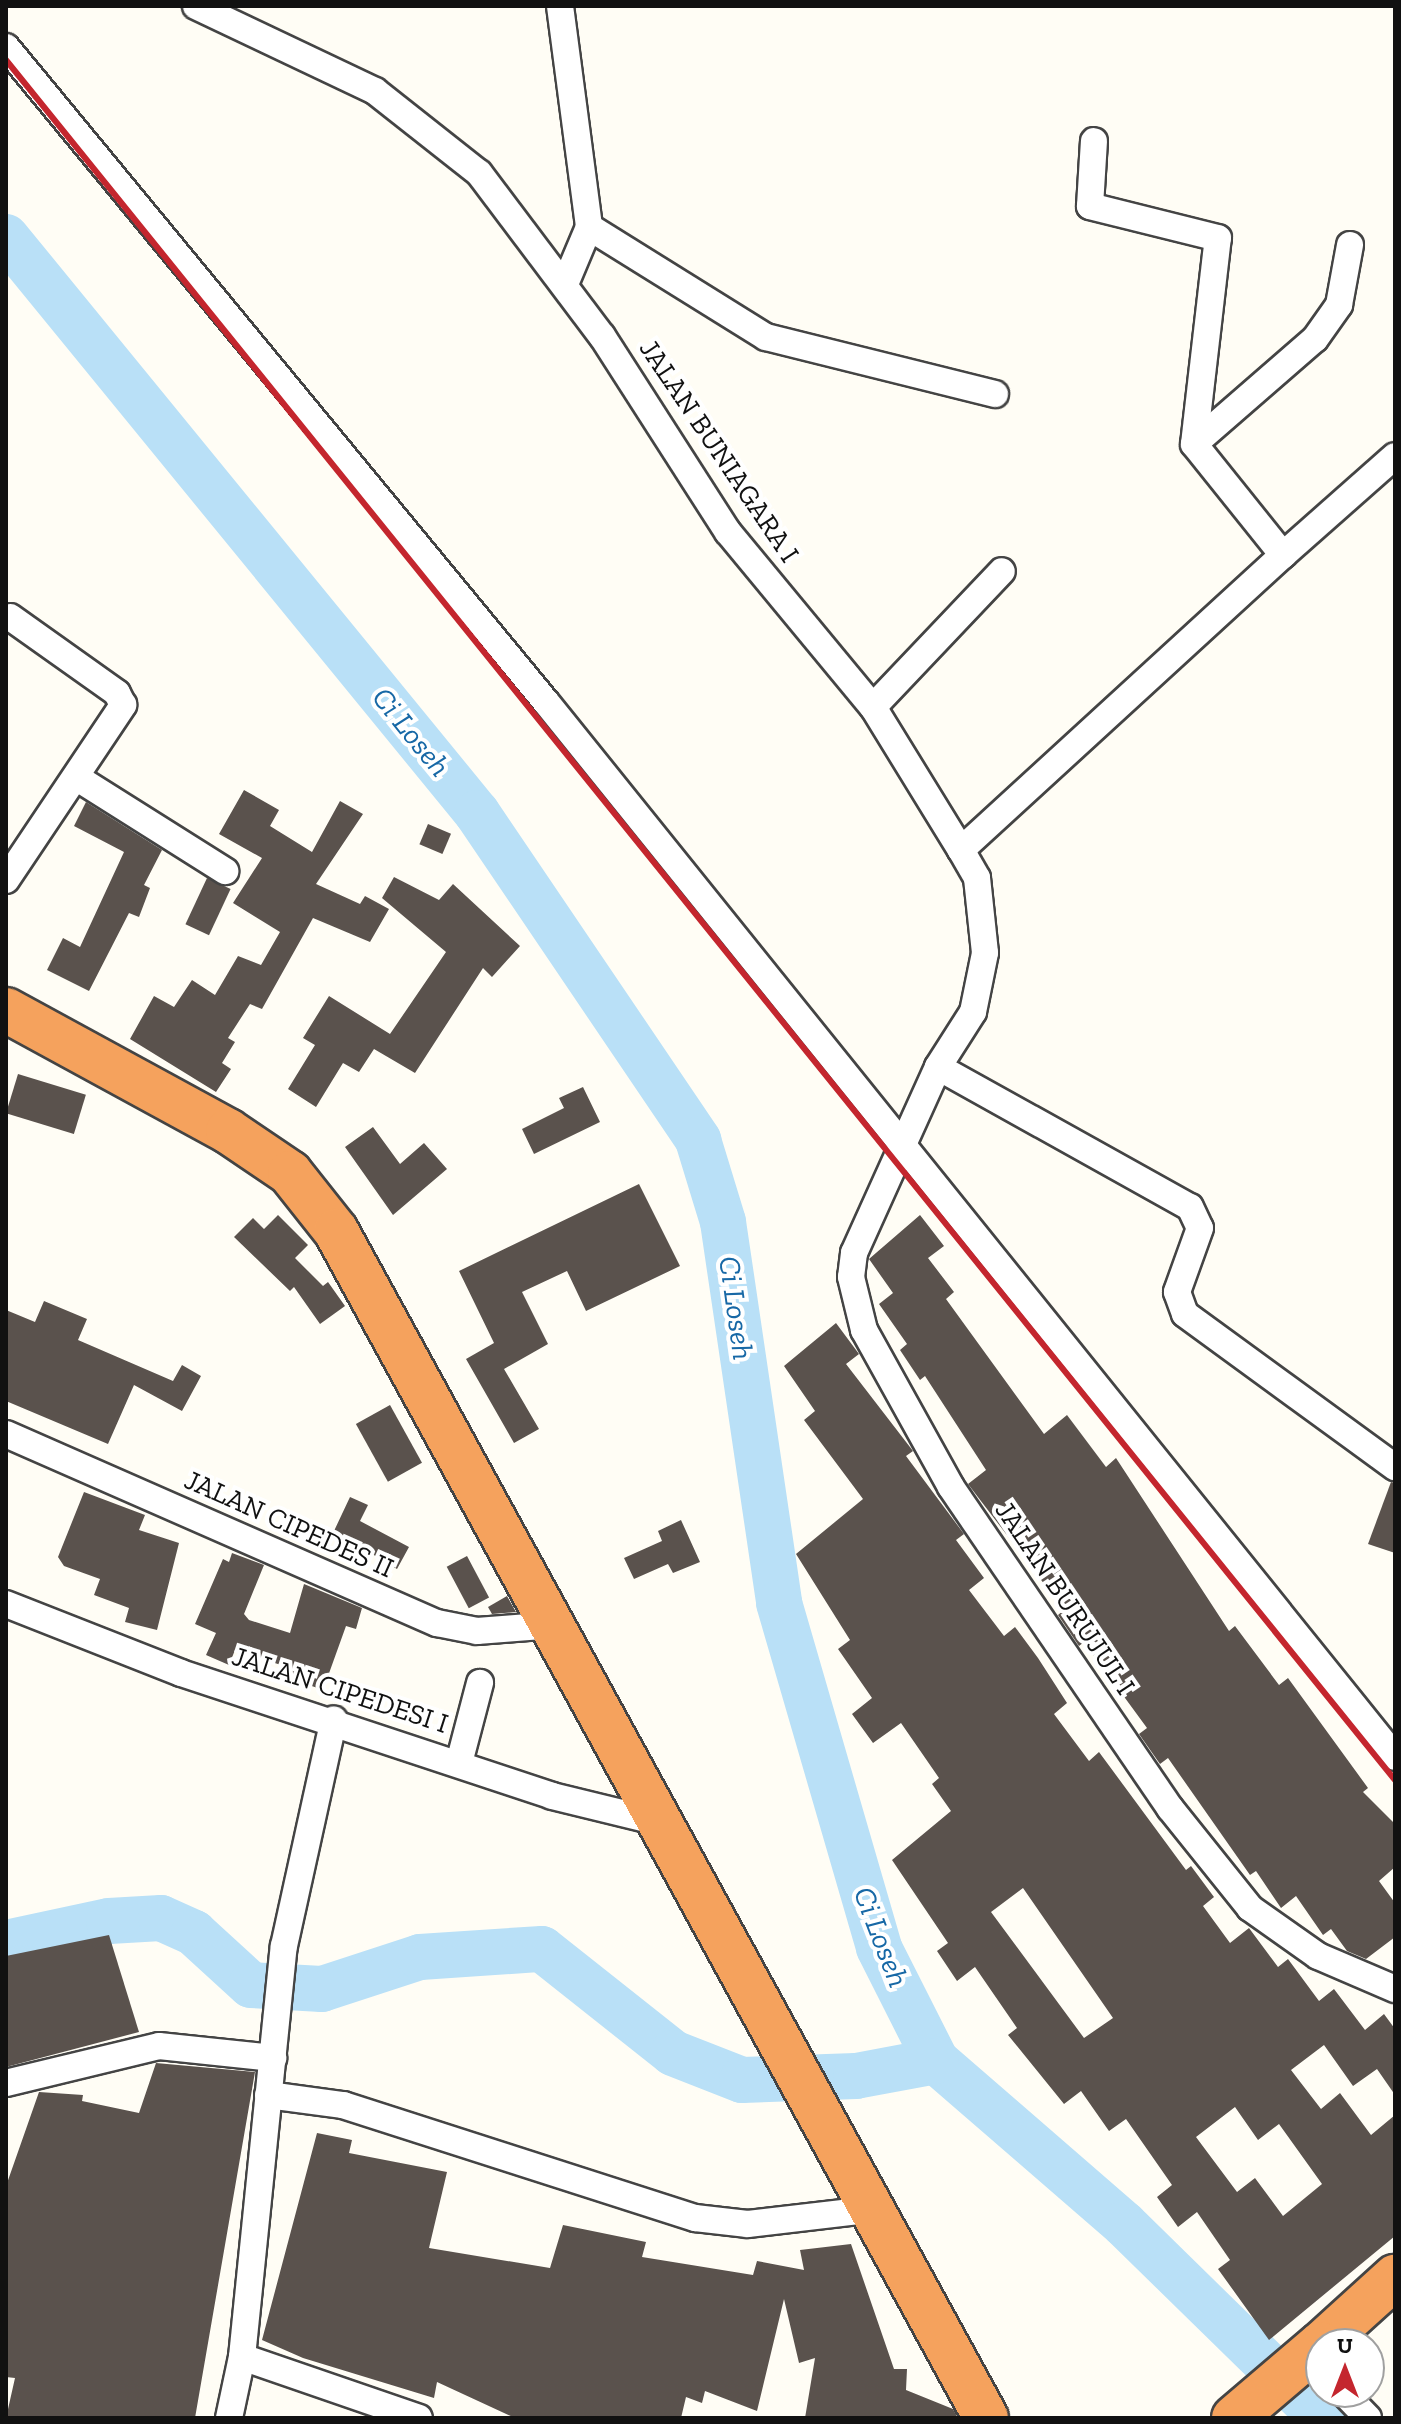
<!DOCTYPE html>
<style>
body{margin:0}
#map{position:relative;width:1401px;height:2424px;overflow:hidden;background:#fffdf5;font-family:"Zilla Slab",serif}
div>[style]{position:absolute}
.river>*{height:46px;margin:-23px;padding:0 23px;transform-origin:23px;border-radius:23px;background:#b9e0f7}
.building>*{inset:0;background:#5a524d;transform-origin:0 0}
.roads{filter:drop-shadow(2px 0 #444) drop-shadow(-2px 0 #444) drop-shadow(0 2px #444) drop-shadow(0 -2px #444)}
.street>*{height:26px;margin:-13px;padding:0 13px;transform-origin:13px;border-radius:13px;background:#fff}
.highway>*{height:44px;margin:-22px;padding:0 22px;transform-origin:22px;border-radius:22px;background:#f5a25d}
.rail>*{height:6px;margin:-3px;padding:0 3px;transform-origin:3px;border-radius:3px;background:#c4262e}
span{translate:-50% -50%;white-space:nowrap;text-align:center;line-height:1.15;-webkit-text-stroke:8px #fff;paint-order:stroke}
.street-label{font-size:28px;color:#111}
.water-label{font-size:30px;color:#1768a6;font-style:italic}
.frame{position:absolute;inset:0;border:8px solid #111;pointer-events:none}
.north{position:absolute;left:1305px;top:2328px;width:80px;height:80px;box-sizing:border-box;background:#fff;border:2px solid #a0a0a0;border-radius:50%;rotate:0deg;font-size:22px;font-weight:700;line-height:32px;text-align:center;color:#111}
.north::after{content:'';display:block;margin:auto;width:28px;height:36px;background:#c4262e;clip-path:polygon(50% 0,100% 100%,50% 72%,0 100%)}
</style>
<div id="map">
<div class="river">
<i style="left:6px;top:237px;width:744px;rotate:50.73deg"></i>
<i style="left:477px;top:813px;width:395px;rotate:55.9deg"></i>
<i style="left:698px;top:1140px;width:86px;rotate:73deg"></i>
<i style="left:723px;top:1222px;width:385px;rotate:81.6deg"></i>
<i style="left:779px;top:1603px;width:359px;rotate:73.8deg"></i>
<i style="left:879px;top:1948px;width:127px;rotate:63.2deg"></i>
<i style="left:936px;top:2061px;width:249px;rotate:40.9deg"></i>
<i style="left:1124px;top:2224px;width:277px;rotate:44.4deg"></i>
<i style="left:6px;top:1943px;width:105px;rotate:-12.1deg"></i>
<i style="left:109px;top:1921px;width:52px;rotate:-3.3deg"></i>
<i style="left:161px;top:1918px;width:36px;rotate:24deg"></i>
<i style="left:194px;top:1933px;width:77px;rotate:42.4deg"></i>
<i style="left:251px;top:1985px;width:71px;rotate:3.2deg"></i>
<i style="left:322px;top:1989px;width:103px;rotate:-18.1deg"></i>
<i style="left:420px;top:1957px;width:122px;rotate:-3.8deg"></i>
<i style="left:542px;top:1949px;width:167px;rotate:38.4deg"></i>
<i style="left:673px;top:2053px;width:74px;rotate:21.4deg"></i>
<i style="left:742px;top:2080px;width:114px;rotate:-2deg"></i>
<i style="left:856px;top:2076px;width:81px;rotate:-10.6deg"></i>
</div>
<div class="building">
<i style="clip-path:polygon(244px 790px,279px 810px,270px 826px,312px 852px,340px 801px,363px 814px,316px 884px,360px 904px,365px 896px,389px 909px,370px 942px,313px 918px,262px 1009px,250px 1004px,228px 1038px,235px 1042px,222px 1063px,231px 1069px,216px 1092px,130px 1039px,154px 996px,174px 1007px,192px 980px,215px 995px,238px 956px,261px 965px,280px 932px,233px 903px,262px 858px,219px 834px)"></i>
<i style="clip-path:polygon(86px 802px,162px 850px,144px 885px,150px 888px,139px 917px,129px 913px,89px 991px,47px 970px,63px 938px,80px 947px,124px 852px,74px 826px)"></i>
<i style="left:428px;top:824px;width:25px;height:22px;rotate:23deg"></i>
<i style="clip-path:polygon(394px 877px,439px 900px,453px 884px,520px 946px,492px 977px,483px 968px,415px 1073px,374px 1049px,359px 1072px,343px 1063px,316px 1107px,288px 1089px,315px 1045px,303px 1038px,329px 996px,390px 1034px,446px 952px,382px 898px)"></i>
<i style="left:207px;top:878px;width:26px;height:51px;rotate:25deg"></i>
<i style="left:18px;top:1074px;width:71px;height:41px;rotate:17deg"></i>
<i style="clip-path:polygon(583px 1087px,600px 1122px,534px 1154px,522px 1129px,564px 1108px,559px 1098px)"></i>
<i style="clip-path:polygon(373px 1127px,400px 1164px,424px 1143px,447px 1169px,393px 1215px,345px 1147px)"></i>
<i style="clip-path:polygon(639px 1184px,680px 1266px,586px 1311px,567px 1271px,522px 1292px,548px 1344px,504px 1369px,539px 1429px,514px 1443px,466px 1359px,494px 1343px,459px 1271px)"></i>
<i style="clip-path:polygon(278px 1215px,308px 1245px,295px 1258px,323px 1286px,328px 1282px,345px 1306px,320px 1324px,294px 1287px,290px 1291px,234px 1237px,253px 1218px,264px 1229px)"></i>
<i style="clip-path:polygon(920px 1215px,944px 1246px,928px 1258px,954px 1292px,946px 1299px,1044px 1434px,1067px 1415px,1106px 1467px,1116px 1458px,1229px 1631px,1235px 1626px,1279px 1685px,1288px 1678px,1368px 1788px,1363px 1792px,1395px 1824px,1395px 1867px,1379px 1881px,1395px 1903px,1395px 1937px,1366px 1959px,1347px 1951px,1331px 1929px,1323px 1935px,1296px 1896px,1281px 1908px,1256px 1871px,1250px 1875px,1168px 1758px,1160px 1764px,1139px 1734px,1147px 1728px,1084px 1642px,1079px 1646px,1058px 1615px,1064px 1610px,968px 1484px,986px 1470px,925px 1376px,920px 1380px,900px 1350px,907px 1344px,879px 1304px,893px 1293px,869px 1259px)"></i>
<i style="clip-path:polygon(44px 1301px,87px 1319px,78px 1340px,173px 1381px,182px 1365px,201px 1376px,182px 1411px,134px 1385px,108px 1444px,6px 1401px,6px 1310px,35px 1322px)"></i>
<i style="clip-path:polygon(evenodd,836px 1323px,859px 1354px,846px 1364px,913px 1451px,906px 1456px,964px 1534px,956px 1540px,984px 1578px,969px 1590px,1004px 1636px,1015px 1627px,1038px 1658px,1067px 1703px,1054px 1714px,1089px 1761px,1099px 1752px,1186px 1870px,1191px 1866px,1214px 1897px,1203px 1906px,1230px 1943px,1249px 1928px,1278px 1967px,1288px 1959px,1319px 2001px,1334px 1989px,1365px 2030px,1384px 2014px,1395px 2029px,1395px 2095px,1377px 2069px,1353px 2086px,1324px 2045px,1291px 2070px,1321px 2109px,1340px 2093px,1371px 2135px,1395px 2115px,1395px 2236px,1269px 2340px,1218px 2269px,1230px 2260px,1197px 2212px,1178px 2227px,1157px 2197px,1172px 2185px,1126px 2119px,1109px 2131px,1081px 2091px,1064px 2104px,1008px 2035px,1017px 2028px,975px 1967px,957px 1981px,937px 1951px,948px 1943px,892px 1860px,951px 1811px,932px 1784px,939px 1778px,901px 1723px,873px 1743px,852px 1714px,872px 1698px,838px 1649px,850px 1640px,796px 1554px,863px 1499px,804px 1420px,815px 1411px,784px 1366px,836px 1323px,1023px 1888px,1113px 2018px,1084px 2038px,991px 1912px,1023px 1888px,836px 1323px,1235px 2107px,1258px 2140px,1279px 2124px,1322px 2184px,1283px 2216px,1255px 2178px,1237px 2192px,1196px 2137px,1235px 2107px)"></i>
<i style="left:390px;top:1405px;width:66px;height:39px;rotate:61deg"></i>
<i style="clip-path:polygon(1391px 1482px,1395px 1483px,1395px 1553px,1368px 1544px)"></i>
<i style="clip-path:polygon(84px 1492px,145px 1515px,139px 1530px,179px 1543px,157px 1630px,125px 1622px,129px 1608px,94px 1595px,100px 1579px,64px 1566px,58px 1557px)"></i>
<i style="clip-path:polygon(350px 1497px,368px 1505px,360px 1521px,409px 1547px,397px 1569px,334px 1531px)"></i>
<i style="clip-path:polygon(681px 1520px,700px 1562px,673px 1573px,668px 1564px,634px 1579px,624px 1558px,662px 1541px,658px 1531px)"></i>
<i style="clip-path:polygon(232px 1553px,264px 1565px,244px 1614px,249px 1620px,290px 1633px,304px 1584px,362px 1608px,356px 1629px,346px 1626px,323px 1690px,281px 1675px,284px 1666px,235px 1650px,229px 1665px,206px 1655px,216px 1633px,195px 1624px,223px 1559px,229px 1562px)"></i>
<i style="left:467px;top:1556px;width:47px;height:23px;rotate:62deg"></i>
<i style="clip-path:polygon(507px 1596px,516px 1612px,492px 1614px,488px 1607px)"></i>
<i style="clip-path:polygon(109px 1935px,139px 2032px,6px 2067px,6px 1956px)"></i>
<i style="clip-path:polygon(156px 2063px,255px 2072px,195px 2418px,6px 2418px,15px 2378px,6px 2377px,6px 2186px,39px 2092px,83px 2095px,82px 2101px,139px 2113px)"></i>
<i style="clip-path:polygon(317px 2133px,352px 2140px,349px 2153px,447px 2172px,429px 2248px,550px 2268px,563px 2225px,646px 2242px,642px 2257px,753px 2275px,757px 2261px,804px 2270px,800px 2250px,851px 2244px,894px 2369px,907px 2369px,906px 2390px,953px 2409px,958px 2418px,805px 2418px,815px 2358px,799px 2363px,784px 2299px,757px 2411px,705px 2391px,702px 2403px,686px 2397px,681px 2418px,515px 2418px,437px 2382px,434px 2398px,303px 2358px,262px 2340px)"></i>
</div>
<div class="roads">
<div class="street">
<i style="left:196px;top:6px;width:198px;rotate:25.4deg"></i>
<i style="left:375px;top:91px;width:132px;rotate:38.3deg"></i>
<i style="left:479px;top:173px;width:204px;rotate:53deg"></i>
<i style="left:602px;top:336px;width:233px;rotate:57.3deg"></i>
<i style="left:728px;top:532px;width:227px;rotate:50.4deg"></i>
<i style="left:873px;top:707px;width:168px;rotate:58.4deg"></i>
<i style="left:961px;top:850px;width:32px;rotate:60deg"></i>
<i style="left:977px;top:878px;width:75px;rotate:83.9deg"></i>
<i style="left:985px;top:953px;width:60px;rotate:101.5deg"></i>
<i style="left:973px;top:1012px;width:65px;rotate:122.5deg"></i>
<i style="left:938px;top:1067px;width:204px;rotate:114.3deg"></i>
<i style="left:854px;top:1253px;width:24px;rotate:97deg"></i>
<i style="left:851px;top:1277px;width:55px;rotate:76.2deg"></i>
<i style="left:864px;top:1330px;width:179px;rotate:61deg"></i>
<i style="left:951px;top:1487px;width:389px;rotate:55.7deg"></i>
<i style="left:1170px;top:1808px;width:128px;rotate:51.3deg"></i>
<i style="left:1250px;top:1908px;width:83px;rotate:35.2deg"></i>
<i style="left:1318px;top:1956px;width:84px;rotate:23.2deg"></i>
<i style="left:560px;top:6px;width:223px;rotate:82.5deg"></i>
<i style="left:589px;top:227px;width:62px;rotate:112.8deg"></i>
<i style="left:6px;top:47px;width:849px;rotate:50.5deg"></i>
<i style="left:546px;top:702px;width:1354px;rotate:51.17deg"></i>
<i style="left:589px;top:227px;width:208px;rotate:31.9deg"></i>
<i style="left:766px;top:337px;width:236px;rotate:14deg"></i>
<i style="left:1194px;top:444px;width:160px;rotate:-41deg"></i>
<i style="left:1315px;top:339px;width:42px;rotate:-54.8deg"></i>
<i style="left:1339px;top:305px;width:61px;rotate:-79.6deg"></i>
<i style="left:1283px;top:555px;width:149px;rotate:-41.5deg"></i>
<i style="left:873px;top:707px;width:187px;rotate:-46.5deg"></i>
<i style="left:79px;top:779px;width:173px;rotate:32.2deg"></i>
<i style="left:961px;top:850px;width:437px;rotate:-42.5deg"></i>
<i style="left:1283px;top:555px;width:142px;rotate:-128.7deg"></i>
<i style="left:1194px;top:444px;width:207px;rotate:-83.4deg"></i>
<i style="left:1218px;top:238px;width:132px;rotate:-166deg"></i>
<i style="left:1090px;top:206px;width:65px;rotate:-86.5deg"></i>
<i style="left:6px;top:880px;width:211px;rotate:-56.2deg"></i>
<i style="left:123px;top:705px;width:13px;rotate:-117deg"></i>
<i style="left:117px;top:693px;width:131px;rotate:-144.6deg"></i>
<i style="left:938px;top:1067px;width:288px;rotate:29.1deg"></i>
<i style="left:1190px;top:1207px;width:23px;rotate:65deg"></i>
<i style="left:1200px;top:1228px;width:68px;rotate:109.8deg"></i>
<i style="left:1177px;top:1292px;width:23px;rotate:70deg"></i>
<i style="left:1185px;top:1314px;width:260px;rotate:36.1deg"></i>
<i style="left:6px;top:1434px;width:471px;rotate:23.7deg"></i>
<i style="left:437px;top:1623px;width:41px;rotate:11.3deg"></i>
<i style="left:477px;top:1631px;width:78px;rotate:-4.4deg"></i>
<i style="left:6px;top:1604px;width:188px;rotate:21.5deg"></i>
<i style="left:181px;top:1673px;width:391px;rotate:18.3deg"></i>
<i style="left:552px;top:1796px;width:110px;rotate:13.7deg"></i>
<i style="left:459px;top:1763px;width:83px;rotate:-75.3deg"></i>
<i style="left:6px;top:2083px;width:157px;rotate:-13.6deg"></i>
<i style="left:159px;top:2046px;width:115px;rotate:6deg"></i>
<i style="left:268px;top:2095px;width:76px;rotate:7.6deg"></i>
<i style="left:343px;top:2105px;width:370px;rotate:17.8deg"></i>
<i style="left:695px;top:2218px;width:53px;rotate:6.5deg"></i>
<i style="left:748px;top:2224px;width:128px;rotate:-6.7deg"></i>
<i style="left:242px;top:2357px;width:187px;rotate:19deg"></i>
<i style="left:1343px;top:2392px;width:36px;rotate:46deg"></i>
<i style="left:229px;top:2418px;width:62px;rotate:-78deg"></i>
<i style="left:242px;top:2357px;width:413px;rotate:-84.2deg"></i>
<i style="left:284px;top:1946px;width:232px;rotate:-77.6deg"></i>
</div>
<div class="highway">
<i style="left:6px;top:1010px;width:253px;rotate:28.6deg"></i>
<i style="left:228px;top:1131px;width:75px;rotate:34.1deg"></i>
<i style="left:290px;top:1173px;width:74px;rotate:51.6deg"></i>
<i style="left:336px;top:1231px;width:1353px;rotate:61.29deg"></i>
<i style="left:1321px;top:2344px;width:100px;rotate:-42.2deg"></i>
<i style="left:1234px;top:2418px;width:114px;rotate:-40.4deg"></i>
</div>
</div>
<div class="rail">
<i style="left:6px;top:60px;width:2211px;rotate:51.08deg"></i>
</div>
<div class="street-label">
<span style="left:719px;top:451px;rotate:56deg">JALAN BUNIAGARA I</span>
<span style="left:289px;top:1524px;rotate:24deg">JALAN CIPEDES II</span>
<span style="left:1065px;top:1598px;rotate:56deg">JALAN BURUJUL I</span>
<span style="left:340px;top:1690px;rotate:18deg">JALAN CIPEDESI I</span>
</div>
<div class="water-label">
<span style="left:411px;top:732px;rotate:51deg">Ci Loseh</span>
<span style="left:736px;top:1308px;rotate:82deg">Ci Loseh</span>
<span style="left:881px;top:1937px;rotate:69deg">Ci Loseh</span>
</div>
<div class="frame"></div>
<div class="north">U</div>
</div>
